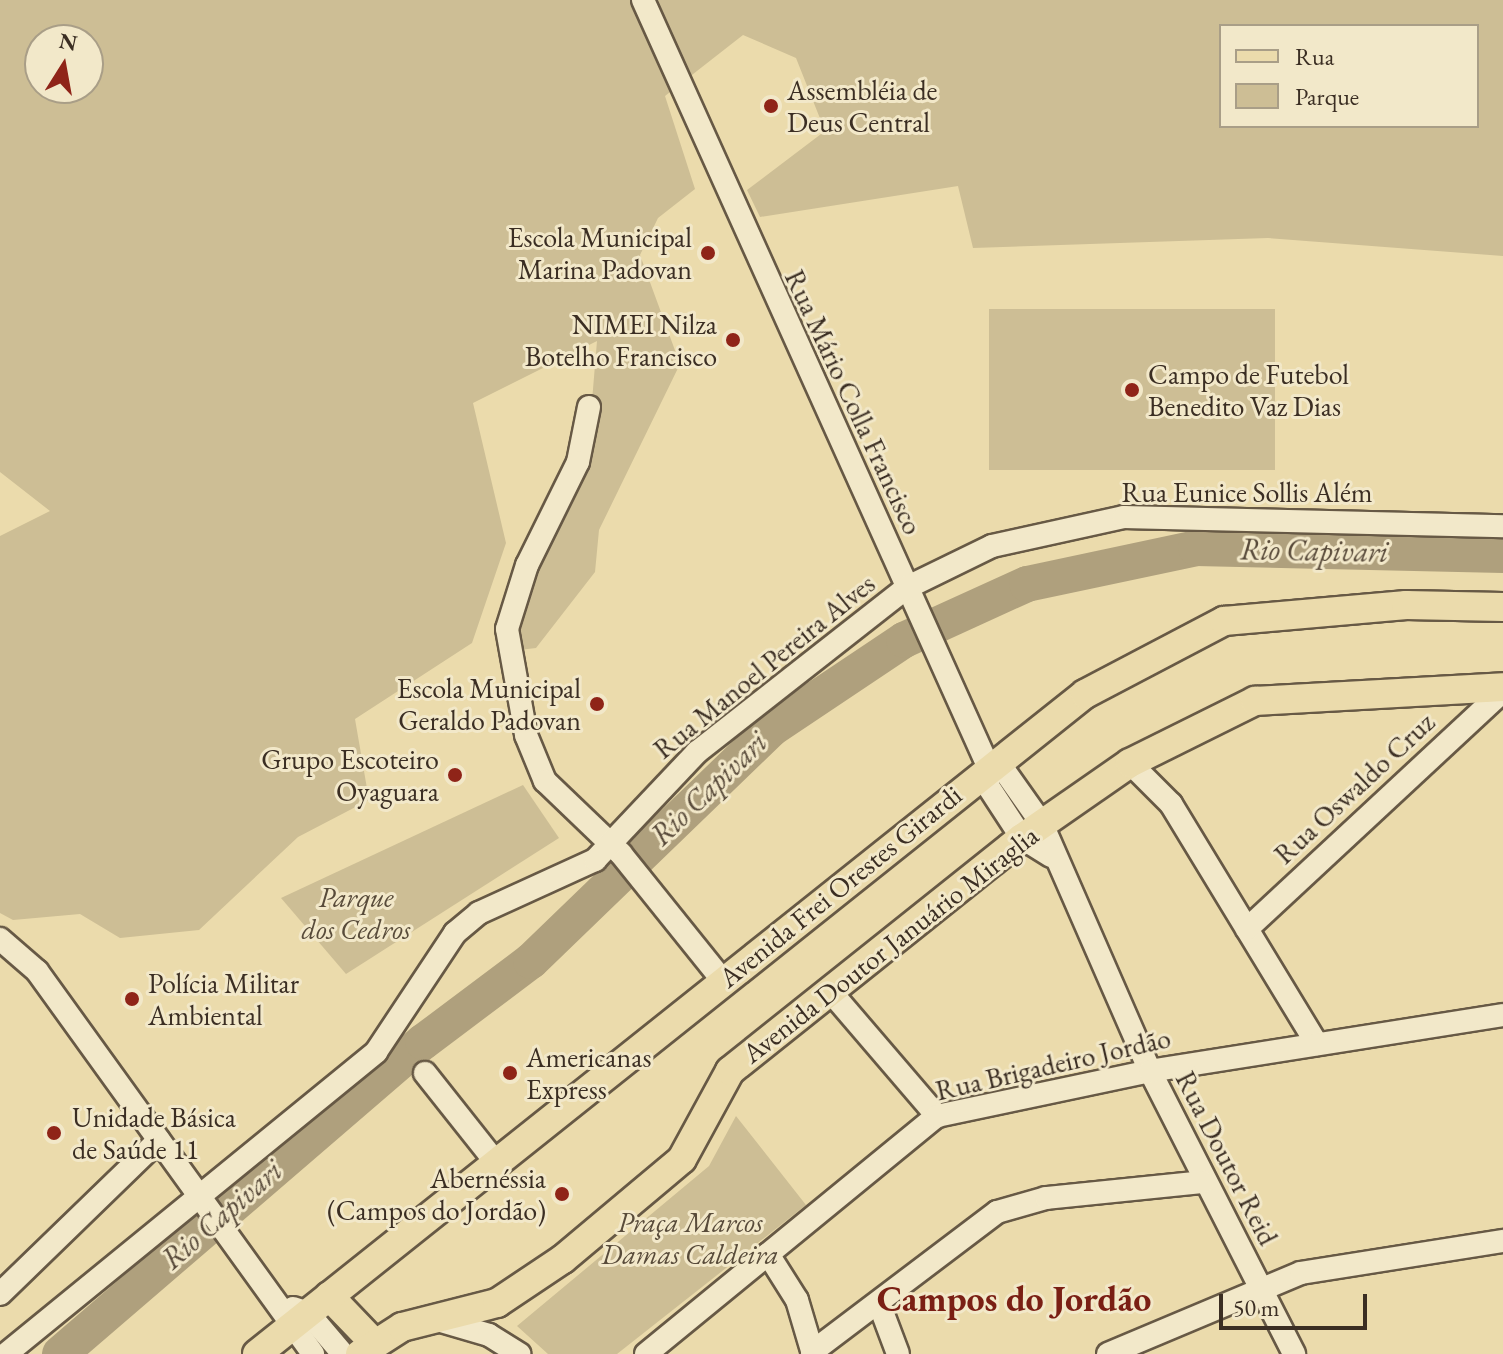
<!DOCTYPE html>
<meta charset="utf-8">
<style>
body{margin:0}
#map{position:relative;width:1503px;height:1354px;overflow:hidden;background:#ebdbac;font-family:"EB Garamond",serif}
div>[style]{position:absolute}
.green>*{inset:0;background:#cdbe95;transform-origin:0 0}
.river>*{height:36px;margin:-18px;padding:0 18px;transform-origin:18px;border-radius:18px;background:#afa07d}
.roads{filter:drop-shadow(2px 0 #675945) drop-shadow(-2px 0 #675945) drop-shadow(0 2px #675945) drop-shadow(0 -2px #675945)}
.minor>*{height:22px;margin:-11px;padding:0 11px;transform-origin:11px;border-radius:11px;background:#f2e8c9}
.major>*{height:28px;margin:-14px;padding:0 14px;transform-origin:14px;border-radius:14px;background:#ebdbac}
.dots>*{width:22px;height:22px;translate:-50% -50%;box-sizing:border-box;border:4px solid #f2e8c9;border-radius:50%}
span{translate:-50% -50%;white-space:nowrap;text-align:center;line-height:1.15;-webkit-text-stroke:6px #f2e8c9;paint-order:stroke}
.poi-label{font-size:28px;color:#3b2e23}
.left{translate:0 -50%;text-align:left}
.right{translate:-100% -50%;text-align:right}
.street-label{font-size:28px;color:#3b2e23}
.park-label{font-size:28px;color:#584b3a;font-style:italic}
.water-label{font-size:30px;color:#584a3a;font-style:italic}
.district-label{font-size:36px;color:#7a1f14;font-weight:700}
.legend{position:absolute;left:1219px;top:24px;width:260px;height:104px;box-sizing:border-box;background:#f2e8c9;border:2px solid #a99e87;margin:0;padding:10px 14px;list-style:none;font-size:24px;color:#3b2e23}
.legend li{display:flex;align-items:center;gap:16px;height:40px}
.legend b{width:40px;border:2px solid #a99e87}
.north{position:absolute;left:24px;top:24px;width:80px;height:80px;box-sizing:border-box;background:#f2e8c9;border:2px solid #a99e87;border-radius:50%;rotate:11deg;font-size:22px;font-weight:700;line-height:32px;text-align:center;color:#3b2e23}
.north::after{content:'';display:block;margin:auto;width:28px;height:36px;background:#8f2418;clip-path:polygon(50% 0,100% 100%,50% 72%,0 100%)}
.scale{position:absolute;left:1219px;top:1294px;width:148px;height:36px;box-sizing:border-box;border:4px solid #3b2e23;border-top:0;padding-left:10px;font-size:24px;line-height:28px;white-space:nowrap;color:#3b2e23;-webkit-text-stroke:6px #f2e8c9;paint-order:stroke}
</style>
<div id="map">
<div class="green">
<i style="clip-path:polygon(evenodd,0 0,1503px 0,1503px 256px,1268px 238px,973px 248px,958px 186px,760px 217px,747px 190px,825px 131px,796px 58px,743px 35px,665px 96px,695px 189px,658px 218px,640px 255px,680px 364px,599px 530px,595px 572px,536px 648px,519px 650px,513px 628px,588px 449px,597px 341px,473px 403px,506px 543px,472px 643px,355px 719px,369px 800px,298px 837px,199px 930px,120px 938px,80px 914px,13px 920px,0 913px,0 536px,50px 511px,0 472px,0 0,1221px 26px,1477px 26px,1477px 126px,1221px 126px,1221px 26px,0 0,40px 40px,88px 40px,88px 88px,40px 88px,40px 40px)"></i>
<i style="left:989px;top:309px;width:286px;height:161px"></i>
<i style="clip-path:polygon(523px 785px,559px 838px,346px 974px,281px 898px)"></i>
<i style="clip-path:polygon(736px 1116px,806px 1205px,617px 1354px,548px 1354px,517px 1326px,709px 1166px)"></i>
</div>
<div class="river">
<i style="left:60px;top:1354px;width:479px;rotate:-40.7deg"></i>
<i style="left:423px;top:1042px;width:135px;rotate:-36.9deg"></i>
<i style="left:531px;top:961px;width:334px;rotate:-44deg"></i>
<i style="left:771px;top:729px;width:160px;rotate:-33.8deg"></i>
<i style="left:904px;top:640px;width:135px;rotate:-24.5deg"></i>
<i style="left:1027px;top:584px;width:173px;rotate:-12deg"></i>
<i style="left:1196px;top:548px;width:307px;rotate:1.3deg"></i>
</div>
<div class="roads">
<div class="minor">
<i style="left:643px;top:0;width:840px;rotate:65.75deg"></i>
<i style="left:988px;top:766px;width:20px;rotate:90deg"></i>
<i style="left:988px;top:786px;width:62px;rotate:56.8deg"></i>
<i style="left:1022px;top:838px;width:34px;rotate:32deg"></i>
<i style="left:589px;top:407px;width:56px;rotate:101.3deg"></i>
<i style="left:578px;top:462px;width:115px;rotate:116.3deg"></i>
<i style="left:527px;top:565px;width:67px;rotate:107.4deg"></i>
<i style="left:507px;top:629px;width:108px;rotate:79.8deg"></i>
<i style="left:526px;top:735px;width:50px;rotate:67.6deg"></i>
<i style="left:545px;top:781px;width:105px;rotate:43.8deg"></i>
<i style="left:621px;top:854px;width:163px;rotate:51.2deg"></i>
<i style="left:1130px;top:763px;width:58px;rotate:45deg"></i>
<i style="left:1171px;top:804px;width:281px;rotate:58.7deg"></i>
<i style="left:988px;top:766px;width:19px;rotate:21deg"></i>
<i style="left:1006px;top:773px;width:62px;rotate:54.8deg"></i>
<i style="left:1042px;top:824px;width:270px;rotate:66.4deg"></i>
<i style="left:1150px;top:1071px;width:318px;rotate:63deg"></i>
<i style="left:1247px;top:929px;width:350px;rotate:-42.9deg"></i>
<i style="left:0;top:939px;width:49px;rotate:40.9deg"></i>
<i style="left:37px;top:971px;width:472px;rotate:54.2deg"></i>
<i style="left:830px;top:991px;width:165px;rotate:49.4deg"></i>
<i style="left:425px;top:1073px;width:116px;rotate:51.6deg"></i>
<i style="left:768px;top:1254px;width:54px;rotate:57.8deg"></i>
<i style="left:797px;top:1300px;width:56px;rotate:73.5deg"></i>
<i style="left:0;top:1294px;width:221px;rotate:-44.1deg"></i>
<i style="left:880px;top:1306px;width:51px;rotate:69.4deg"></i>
<i style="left:293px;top:1308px;width:16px;rotate:18deg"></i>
<i style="left:308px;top:1313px;width:54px;rotate:49.5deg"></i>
<i style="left:434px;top:1319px;width:57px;rotate:16.2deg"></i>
<i style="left:489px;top:1335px;width:36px;rotate:32deg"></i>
<i style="left:812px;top:1352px;width:232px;rotate:-37.1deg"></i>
<i style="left:997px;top:1212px;width:51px;rotate:-15.9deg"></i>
<i style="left:1046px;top:1198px;width:158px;rotate:-5.8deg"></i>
<i style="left:6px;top:1354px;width:478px;rotate:-39.2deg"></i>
<i style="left:376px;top:1052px;width:143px;rotate:-56.4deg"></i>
<i style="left:455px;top:933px;width:31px;rotate:-40deg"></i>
<i style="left:479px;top:913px;width:128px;rotate:-24.6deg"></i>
<i style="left:595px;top:860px;width:149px;rotate:-46.6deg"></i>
<i style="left:697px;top:752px;width:266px;rotate:-38.1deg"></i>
<i style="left:906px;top:588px;width:96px;rotate:-26deg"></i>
<i style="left:992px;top:546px;width:135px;rotate:-12.4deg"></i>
<i style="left:1124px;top:517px;width:379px;rotate:1.4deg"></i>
<i style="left:646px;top:1354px;width:376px;rotate:-39.3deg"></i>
<i style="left:937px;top:1116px;width:218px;rotate:-11.9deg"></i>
<i style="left:1150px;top:1071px;width:357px;rotate:-9deg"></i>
<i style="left:1108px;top:1354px;width:209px;rotate:-22.8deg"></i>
<i style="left:1301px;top:1273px;width:205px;rotate:-9deg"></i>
</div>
<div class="major">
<i style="left:329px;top:1296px;width:65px;rotate:46.2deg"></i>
<i style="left:257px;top:1354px;width:1059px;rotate:-38.56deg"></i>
<i style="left:1085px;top:694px;width:157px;rotate:-27.7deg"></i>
<i style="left:1224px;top:621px;width:183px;rotate:-5deg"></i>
<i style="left:1406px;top:605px;width:97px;rotate:1.2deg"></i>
<i style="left:360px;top:1354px;width:50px;rotate:-32.7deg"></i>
<i style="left:402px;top:1327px;width:98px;rotate:-14.2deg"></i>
<i style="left:497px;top:1303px;width:79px;rotate:-33.7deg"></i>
<i style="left:563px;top:1259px;width:155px;rotate:-40deg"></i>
<i style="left:682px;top:1159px;width:100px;rotate:-61.4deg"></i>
<i style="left:730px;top:1071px;width:374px;rotate:-38.6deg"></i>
<i style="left:1022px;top:838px;width:131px;rotate:-34.8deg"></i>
<i style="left:1130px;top:763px;width:140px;rotate:-26.4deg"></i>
<i style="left:1255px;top:701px;width:248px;rotate:-3.2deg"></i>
</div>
</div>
<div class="dots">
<i style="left:771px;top:106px;background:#8f2418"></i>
<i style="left:708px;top:253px;background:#8f2418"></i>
<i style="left:733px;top:340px;background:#8f2418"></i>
<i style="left:1132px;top:390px;background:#8f2418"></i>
<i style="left:597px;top:704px;background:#8f2418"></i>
<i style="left:455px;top:775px;background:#8f2418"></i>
<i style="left:132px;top:999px;background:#8f2418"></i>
<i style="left:510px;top:1073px;background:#8f2418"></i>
<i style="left:54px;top:1133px;background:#8f2418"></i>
<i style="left:562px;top:1194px;background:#8f2418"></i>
</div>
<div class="poi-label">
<span class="left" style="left:787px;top:106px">Assembléia de<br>Deus Central</span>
<span class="right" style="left:692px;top:253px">Escola Municipal<br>Marina Padovan</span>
<span class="right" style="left:717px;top:340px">NIMEI Nilza<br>Botelho Francisco</span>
<span class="left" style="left:1148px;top:390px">Campo de Futebol<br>Benedito Vaz Dias</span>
<span class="right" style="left:581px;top:704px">Escola Municipal<br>Geraldo Padovan</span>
<span class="right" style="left:439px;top:775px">Grupo Escoteiro<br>Oyaguara</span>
<span class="left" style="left:148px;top:999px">Polícia Militar<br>Ambiental</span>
<span class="left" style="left:526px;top:1073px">Americanas<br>Express</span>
<span class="left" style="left:72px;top:1133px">Unidade Básica<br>de Saúde 11</span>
<span class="right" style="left:546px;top:1194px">Abernéssia<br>(Campos do Jordão)</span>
</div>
<div class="street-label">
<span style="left:854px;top:402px;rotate:65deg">Rua Mário Colla Francisco</span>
<span style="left:1247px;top:492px">Rua Eunice Sollis Além</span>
<span style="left:764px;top:666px;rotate:-39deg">Rua Manoel Pereira Alves</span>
<span style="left:1354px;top:788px;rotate:-43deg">Rua Oswaldo Cruz</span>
<span style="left:840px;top:886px;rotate:-39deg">Avenida Frei Orestes Girardi</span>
<span style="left:890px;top:944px;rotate:-38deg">Avenida Doutor Januário Miraglia</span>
<span style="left:1053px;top:1064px;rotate:-13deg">Rua Brigadeiro Jordão</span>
<span style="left:1227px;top:1158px;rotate:63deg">Rua Doutor Reid</span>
</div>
<div class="park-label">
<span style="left:356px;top:913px">Parque<br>dos Cedros</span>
<span style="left:690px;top:1238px">Praça Marcos<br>Damas Caldeira</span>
</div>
<div class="water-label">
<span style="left:1314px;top:551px;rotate:1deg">Rio Capivari</span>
<span style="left:709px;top:789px;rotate:-44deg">Rio Capivari</span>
<span style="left:222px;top:1215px;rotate:-41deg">Rio Capivari</span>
</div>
<div class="district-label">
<span style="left:1014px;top:1299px">Campos do Jordão</span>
</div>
<ul class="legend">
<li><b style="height:10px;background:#ebdbac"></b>Rua</li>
<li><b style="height:22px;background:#cdbe95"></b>Parque</li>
</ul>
<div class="north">N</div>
<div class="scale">50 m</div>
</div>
